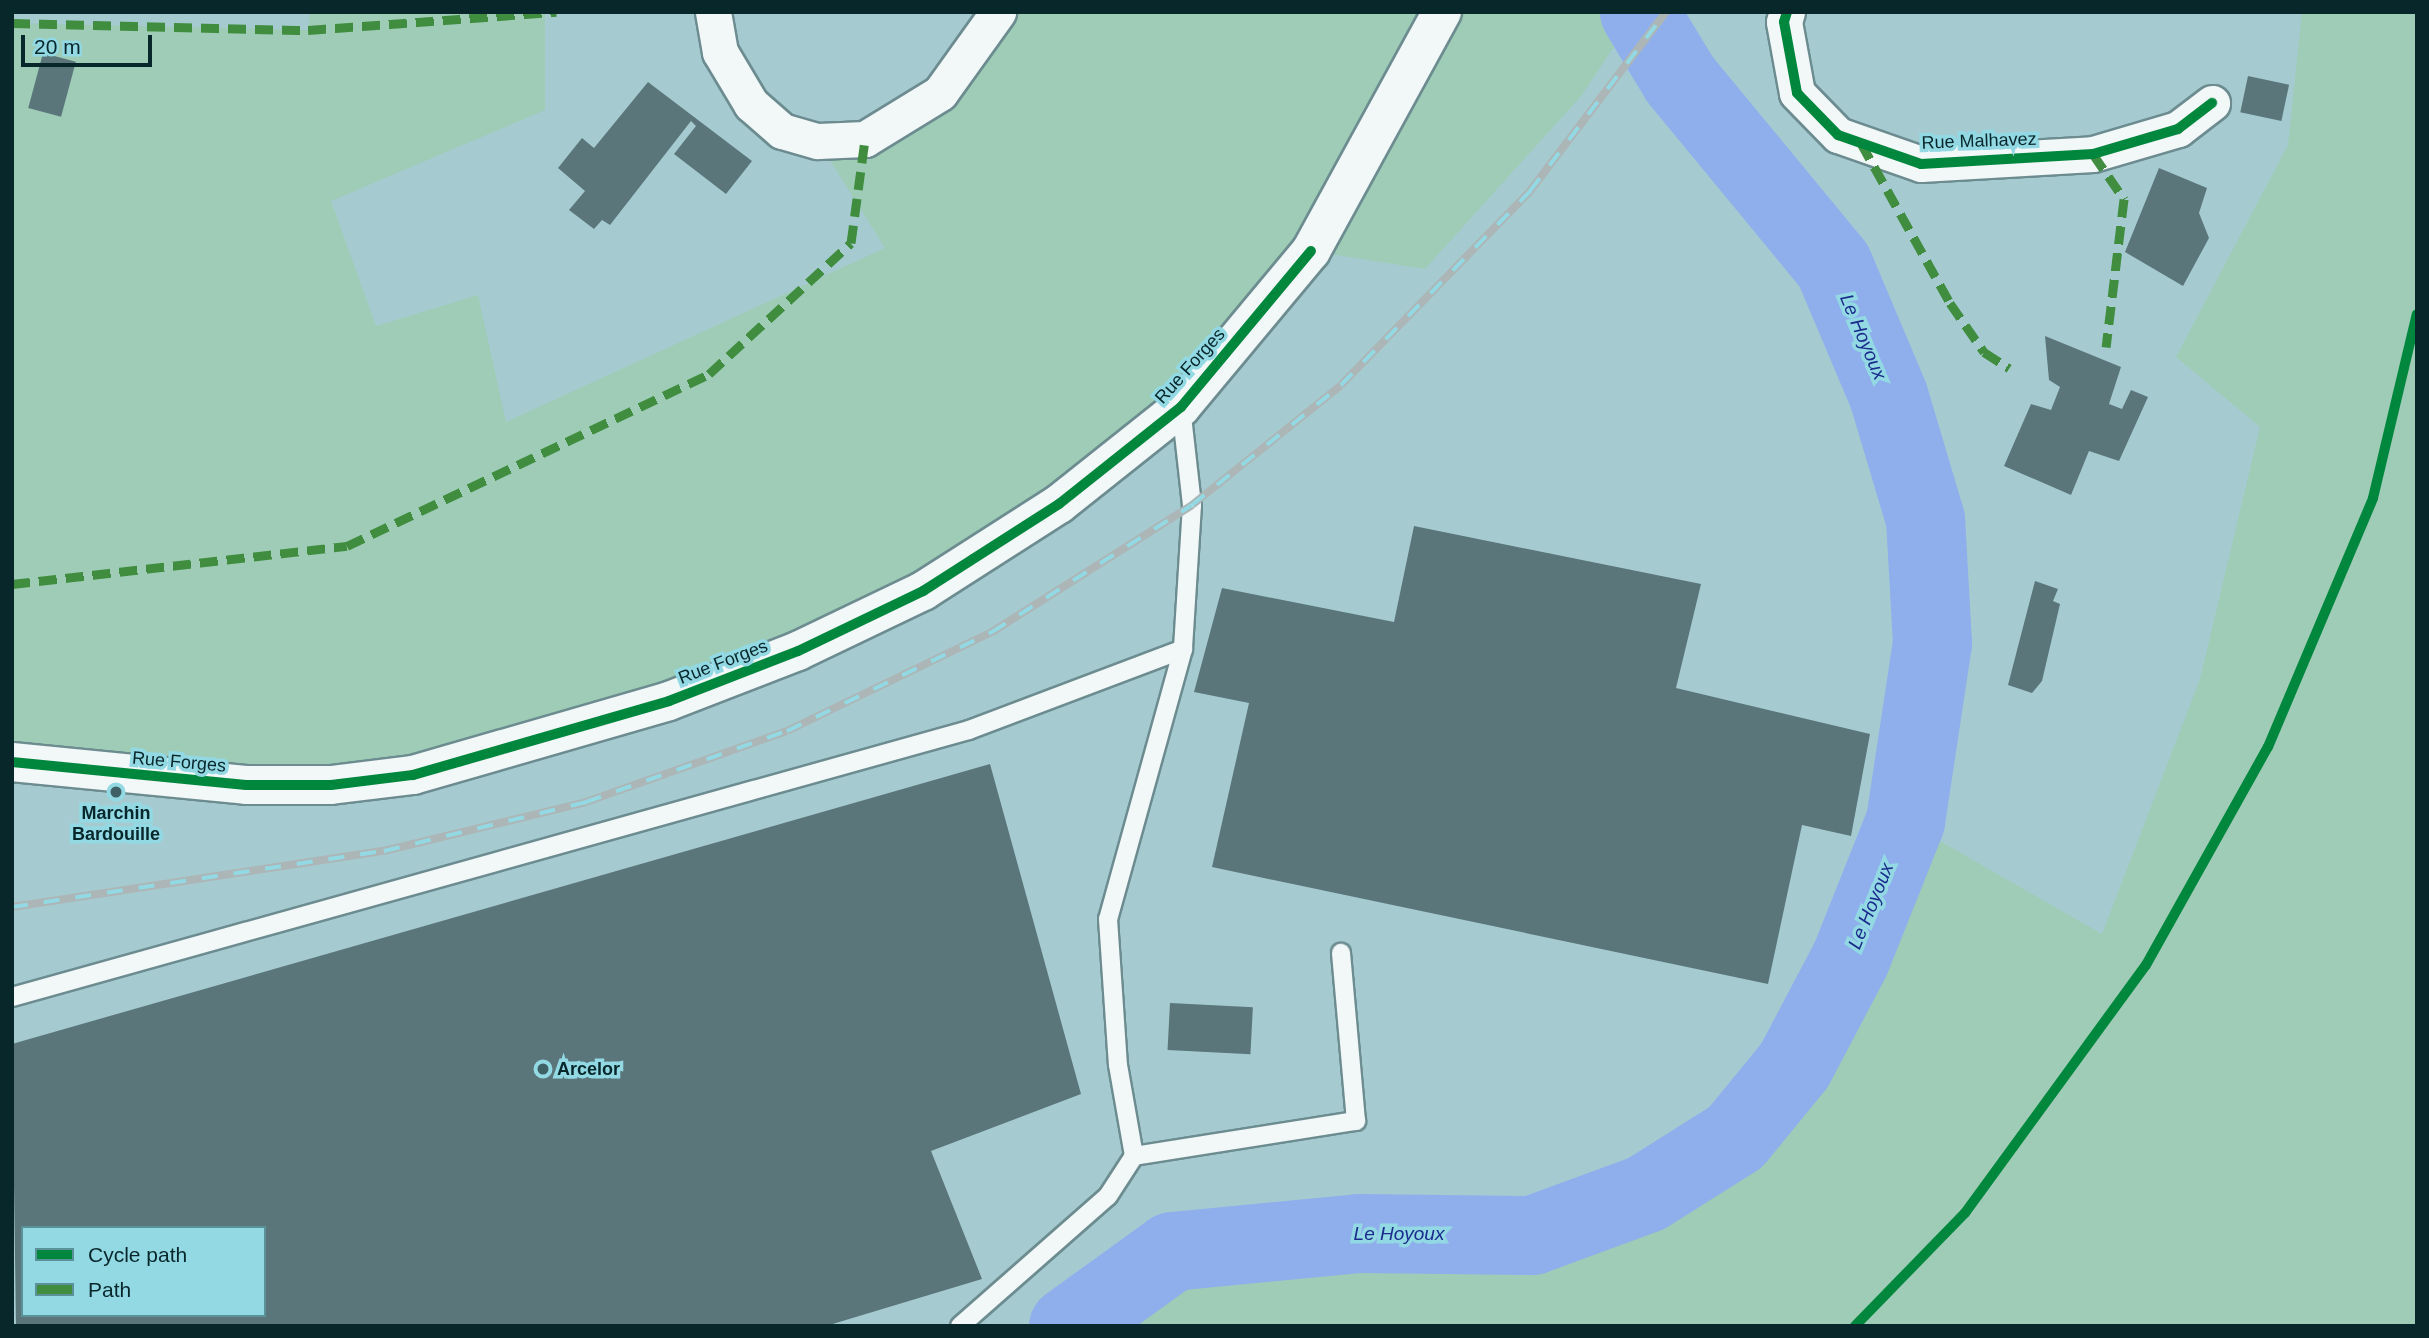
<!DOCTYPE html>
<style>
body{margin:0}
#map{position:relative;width:2429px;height:1338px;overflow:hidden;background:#a5cbd1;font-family:Arial,sans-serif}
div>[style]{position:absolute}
.green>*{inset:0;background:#9eccb6}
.river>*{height:79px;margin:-39.5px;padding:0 39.5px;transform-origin:39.5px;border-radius:39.5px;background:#8faeec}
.building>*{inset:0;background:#5b767a;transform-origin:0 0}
.roads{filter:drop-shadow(2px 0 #6c8c90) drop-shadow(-2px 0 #6c8c90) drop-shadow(0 2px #6c8c90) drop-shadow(0 -2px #6c8c90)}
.service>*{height:18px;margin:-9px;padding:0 9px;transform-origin:9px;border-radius:9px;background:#f2f7f8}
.minor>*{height:35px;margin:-17.5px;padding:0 17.5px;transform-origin:17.5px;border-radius:17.5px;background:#f2f7f8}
.secondary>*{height:38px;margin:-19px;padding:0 19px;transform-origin:19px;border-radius:19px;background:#f2f7f8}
.rail>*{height:8px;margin-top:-4px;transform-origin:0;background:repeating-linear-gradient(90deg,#92d9e4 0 16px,#acb6b7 0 32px);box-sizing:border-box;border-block:2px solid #acb6b7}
.quiet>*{height:9px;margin-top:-4.5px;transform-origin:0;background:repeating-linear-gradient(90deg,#408d3f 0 18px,transparent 0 27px)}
.cycleway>*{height:10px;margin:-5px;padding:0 5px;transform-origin:5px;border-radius:5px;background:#00873e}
.dots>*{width:19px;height:19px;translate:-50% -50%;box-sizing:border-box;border:4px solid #92d9e4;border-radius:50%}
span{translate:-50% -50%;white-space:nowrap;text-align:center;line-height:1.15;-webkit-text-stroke:7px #92d9e4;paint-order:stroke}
.street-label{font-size:18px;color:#08272b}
.poi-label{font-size:18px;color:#08272b;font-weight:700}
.left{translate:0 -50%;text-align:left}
.water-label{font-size:19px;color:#1b2c8c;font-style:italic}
.frame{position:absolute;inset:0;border:14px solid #08272b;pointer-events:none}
.legend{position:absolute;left:21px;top:1226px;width:245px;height:91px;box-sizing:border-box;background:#92d9e4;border:2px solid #5b929a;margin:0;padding:9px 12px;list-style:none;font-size:21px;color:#08272b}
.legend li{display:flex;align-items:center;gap:14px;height:35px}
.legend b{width:35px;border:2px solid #5b929a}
.scale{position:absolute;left:21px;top:35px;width:131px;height:32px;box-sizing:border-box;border:4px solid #08272b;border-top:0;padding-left:9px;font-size:21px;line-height:24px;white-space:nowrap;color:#08272b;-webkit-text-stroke:5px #92d9e4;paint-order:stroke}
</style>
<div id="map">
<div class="green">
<i style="clip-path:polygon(310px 12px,556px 12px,545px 14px,545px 110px,331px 201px,376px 326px,478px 295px,506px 422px,885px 248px,818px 141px,897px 122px,998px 12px,1637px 12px,1582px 95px,1425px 269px,1311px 251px,1181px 407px,923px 591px,413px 775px,12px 762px,12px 23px,308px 30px)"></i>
<i style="clip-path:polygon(2302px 12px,2417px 12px,2417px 1326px,1068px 1326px,1172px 1251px,1359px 1233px,1532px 1235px,1646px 1193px,1735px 1137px,1794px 1065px,1850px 959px,1905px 821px,2102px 934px,2200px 679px,2260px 427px,2176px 357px,2288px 145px)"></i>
</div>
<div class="river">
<i style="left:1068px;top:1326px;width:128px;rotate:-35.8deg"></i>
<i style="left:1172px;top:1251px;width:188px;rotate:-5.5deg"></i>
<i style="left:1359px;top:1233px;width:173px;rotate:0.7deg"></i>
<i style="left:1532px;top:1235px;width:121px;rotate:-20.2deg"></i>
<i style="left:1646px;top:1193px;width:105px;rotate:-32.2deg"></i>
<i style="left:1735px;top:1137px;width:93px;rotate:-50.7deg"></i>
<i style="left:1794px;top:1065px;width:120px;rotate:-62.2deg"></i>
<i style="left:1850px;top:959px;width:149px;rotate:-68.3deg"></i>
<i style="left:1905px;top:821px;width:180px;rotate:-81.4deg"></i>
<i style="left:1932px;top:643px;width:124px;rotate:-93.2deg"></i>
<i style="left:1925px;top:519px;width:129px;rotate:-106.6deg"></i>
<i style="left:1888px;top:395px;width:141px;rotate:-112.9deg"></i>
<i style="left:1833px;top:265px;width:242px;rotate:-129.5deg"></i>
<i style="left:1679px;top:78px;width:77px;rotate:-121.2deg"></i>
</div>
<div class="building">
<i style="left:43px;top:53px;width:34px;height:57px;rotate:15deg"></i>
<i style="left:2248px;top:76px;width:42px;height:37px;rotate:12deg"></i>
<i style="clip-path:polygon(648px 82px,752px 161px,726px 194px,674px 154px,696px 126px,691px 121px,610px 225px,602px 220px,594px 229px,569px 210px,585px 191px,558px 168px,582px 138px,594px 148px)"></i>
<i style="clip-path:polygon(2159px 168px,2207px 188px,2199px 213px,2209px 238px,2183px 286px,2125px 252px)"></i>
<i style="clip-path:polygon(2045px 336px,2121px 367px,2109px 404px,2122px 409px,2131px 390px,2148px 397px,2119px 461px,2089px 451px,2071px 495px,2004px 466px,2031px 404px,2051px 410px,2060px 387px,2049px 380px)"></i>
<i style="clip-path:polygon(1414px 526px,1701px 584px,1676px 688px,1870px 734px,1851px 836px,1802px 825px,1768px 984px,1212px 867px,1249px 703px,1194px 692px,1222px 588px,1394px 622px)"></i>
<i style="clip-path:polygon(2035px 581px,2058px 589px,2053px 601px,2060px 604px,2042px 681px,2032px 693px,2008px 685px)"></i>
<i style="clip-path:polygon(evenodd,990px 764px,1081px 1094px,931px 1151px,982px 1279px,826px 1326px,16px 1326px,12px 1044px,990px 764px,23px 1228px,264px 1228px,264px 1315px,23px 1315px,23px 1228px)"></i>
<i style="left:1170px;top:1003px;width:83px;height:47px;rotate:3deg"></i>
</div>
<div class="roads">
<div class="service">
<i style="left:1181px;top:407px;width:99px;rotate:83.6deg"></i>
<i style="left:1192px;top:505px;width:144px;rotate:93.6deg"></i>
<i style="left:1183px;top:649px;width:280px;rotate:105.5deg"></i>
<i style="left:1108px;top:919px;width:146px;rotate:86.1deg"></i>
<i style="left:1118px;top:1065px;width:92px;rotate:80deg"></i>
<i style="left:1134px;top:1156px;width:225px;rotate:-9deg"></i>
<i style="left:1356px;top:1121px;width:169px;rotate:-95.1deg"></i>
<i style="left:12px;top:997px;width:994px;rotate:-15.59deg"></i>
<i style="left:969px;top:730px;width:229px;rotate:-20.7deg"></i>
<i style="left:960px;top:1326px;width:197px;rotate:-41.3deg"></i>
<i style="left:1108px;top:1196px;width:48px;rotate:-57deg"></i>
</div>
<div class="minor">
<i style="left:713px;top:12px;width:41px;rotate:80.1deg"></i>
<i style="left:720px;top:52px;width:61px;rotate:59.2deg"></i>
<i style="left:751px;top:104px;width:41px;rotate:41.1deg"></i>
<i style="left:782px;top:131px;width:37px;rotate:16deg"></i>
<i style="left:818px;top:141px;width:47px;rotate:-2.4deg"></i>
<i style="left:865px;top:139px;width:88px;rotate:-31.5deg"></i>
<i style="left:940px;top:93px;width:100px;rotate:-54.4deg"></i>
<i style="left:1787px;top:12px;width:10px;rotate:107deg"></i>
<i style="left:1784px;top:22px;width:72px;rotate:79.6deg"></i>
<i style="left:1797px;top:93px;width:59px;rotate:45.7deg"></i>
<i style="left:1838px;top:135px;width:88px;rotate:19.3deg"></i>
<i style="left:1921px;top:164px;width:172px;rotate:-3.3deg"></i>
<i style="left:2093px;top:154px;width:89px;rotate:-16.4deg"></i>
<i style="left:2178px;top:129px;width:43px;rotate:-37.4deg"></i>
</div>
<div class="secondary">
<i style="left:12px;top:762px;width:235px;rotate:5.6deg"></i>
<i style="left:246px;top:785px;width:85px"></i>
<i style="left:331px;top:785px;width:83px;rotate:-7deg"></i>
<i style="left:413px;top:775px;width:266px;rotate:-16.1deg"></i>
<i style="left:669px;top:701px;width:138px;rotate:-21.2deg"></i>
<i style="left:798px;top:651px;width:139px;rotate:-25.6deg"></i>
<i style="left:923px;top:591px;width:161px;rotate:-32.6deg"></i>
<i style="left:1059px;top:504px;width:156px;rotate:-38.5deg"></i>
<i style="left:1181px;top:407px;width:203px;rotate:-50.2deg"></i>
<i style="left:1311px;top:251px;width:273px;rotate:-61.3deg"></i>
</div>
</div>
<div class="rail">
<i style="left:12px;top:907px;width:376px;rotate:-8.6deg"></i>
<i style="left:384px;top:851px;width:208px;rotate:-13.6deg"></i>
<i style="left:586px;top:802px;width:213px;rotate:-19.5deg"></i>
<i style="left:787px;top:731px;width:228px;rotate:-25.8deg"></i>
<i style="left:992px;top:632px;width:237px;rotate:-32.4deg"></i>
<i style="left:1192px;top:505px;width:191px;rotate:-38.8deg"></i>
<i style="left:1341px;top:385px;width:271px;rotate:-45.7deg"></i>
<i style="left:1530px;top:191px;width:225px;rotate:-52.8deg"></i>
</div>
<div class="quiet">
<i style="left:12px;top:23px;width:296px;rotate:1.4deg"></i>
<i style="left:308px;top:30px;width:249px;rotate:-4.2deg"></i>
<i style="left:1861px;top:143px;width:183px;rotate:60.9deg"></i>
<i style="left:1950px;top:303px;width:60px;rotate:55.2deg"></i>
<i style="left:1984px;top:352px;width:30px;rotate:33deg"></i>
<i style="left:2093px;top:154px;width:55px;rotate:55.4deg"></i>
<i style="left:2124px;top:199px;width:149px;rotate:96.9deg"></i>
<i style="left:12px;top:584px;width:337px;rotate:-6.5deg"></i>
<i style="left:347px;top:546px;width:401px;rotate:-25.4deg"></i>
<i style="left:709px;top:374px;width:193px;rotate:-42.7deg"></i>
<i style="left:851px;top:243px;width:105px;rotate:-82.3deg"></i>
</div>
<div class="cycleway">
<i style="left:1787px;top:12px;width:10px;rotate:107deg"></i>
<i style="left:1784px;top:22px;width:72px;rotate:79.6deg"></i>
<i style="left:1797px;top:93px;width:59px;rotate:45.7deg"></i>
<i style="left:1838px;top:135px;width:88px;rotate:19.3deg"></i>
<i style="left:1921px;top:164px;width:172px;rotate:-3.3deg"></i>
<i style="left:2093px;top:154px;width:89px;rotate:-16.4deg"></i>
<i style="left:2178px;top:129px;width:43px;rotate:-37.4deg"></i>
<i style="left:12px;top:762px;width:235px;rotate:5.6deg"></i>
<i style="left:246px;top:785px;width:85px"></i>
<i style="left:331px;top:785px;width:83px;rotate:-7deg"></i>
<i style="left:413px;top:775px;width:266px;rotate:-16.1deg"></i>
<i style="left:669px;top:701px;width:138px;rotate:-21.2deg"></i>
<i style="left:798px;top:651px;width:139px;rotate:-25.6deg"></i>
<i style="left:923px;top:591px;width:161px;rotate:-32.6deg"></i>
<i style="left:1059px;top:504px;width:156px;rotate:-38.5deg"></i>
<i style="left:1181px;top:407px;width:203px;rotate:-50.2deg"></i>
<i style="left:1855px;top:1326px;width:158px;rotate:-45.8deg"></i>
<i style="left:1965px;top:1213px;width:307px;rotate:-53.9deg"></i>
<i style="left:2146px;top:965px;width:250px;rotate:-60.8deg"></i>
<i style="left:2268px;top:747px;width:270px;rotate:-67.1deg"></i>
<i style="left:2373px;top:498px;width:189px;rotate:-76.6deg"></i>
</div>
<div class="dots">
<i style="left:116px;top:792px;background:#3f6065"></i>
<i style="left:543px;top:1069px;background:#3f6065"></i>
</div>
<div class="street-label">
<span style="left:1979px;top:141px;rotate:-2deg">Rue Malhavez</span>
<span style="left:1190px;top:366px;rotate:-48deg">Rue Forges</span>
<span style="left:723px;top:662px;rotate:-21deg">Rue Forges</span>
<span style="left:179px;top:762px;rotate:5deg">Rue Forges</span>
</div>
<div class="poi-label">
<span style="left:116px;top:824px">Marchin<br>Bardouille</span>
<span class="left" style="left:557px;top:1069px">Arcelor</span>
</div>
<div class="water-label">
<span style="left:1863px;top:337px;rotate:67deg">Le Hoyoux</span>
<span style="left:1871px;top:906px;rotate:-68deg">Le Hoyoux</span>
<span style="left:1399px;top:1234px">Le Hoyoux</span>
</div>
<div class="frame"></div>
<ul class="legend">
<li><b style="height:9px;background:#00873e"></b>Cycle path</li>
<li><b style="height:9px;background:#408d3f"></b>Path</li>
</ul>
<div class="scale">20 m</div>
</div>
